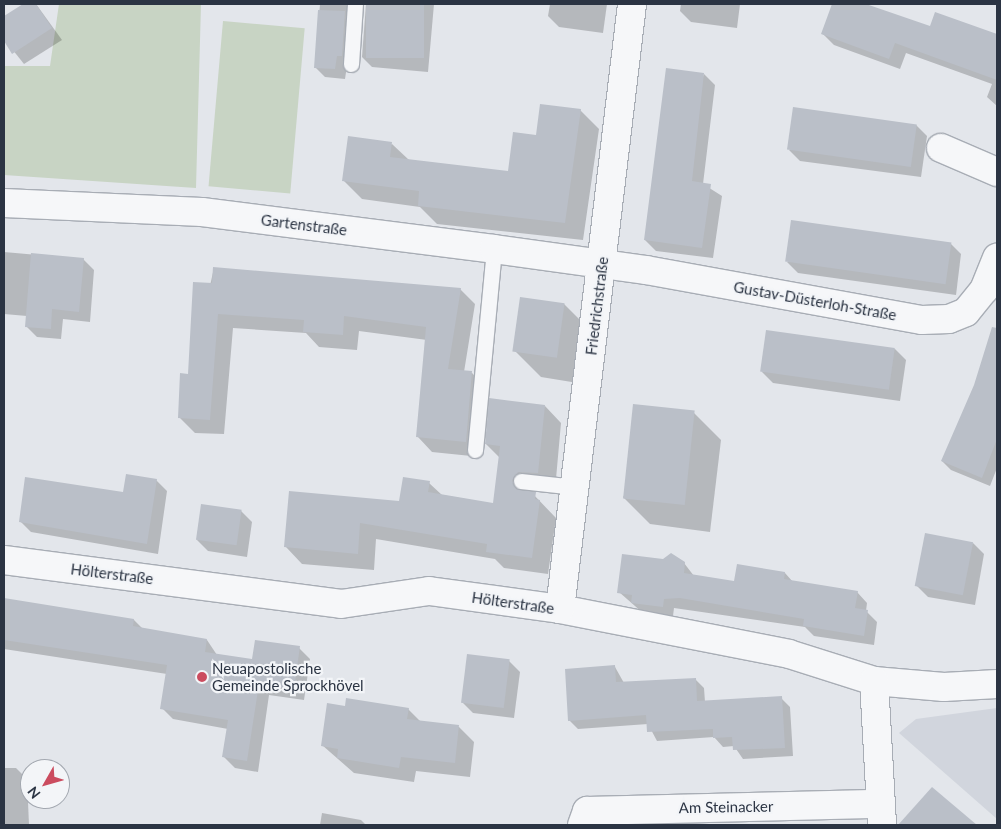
<!DOCTYPE html>
<meta charset="utf-8">
<style>
body{margin:0}
#map{position:relative;width:1001px;height:829px;overflow:hidden;background:#e3e6eb;font-family:Lato,sans-serif}
div>[style]{position:absolute}
.built>*{inset:0;background:#d1d5dd}
.green>*{inset:0;background:#c8d4c4;transform-origin:0 0}
.shadow>*{inset:0;background:#0003}
.building>*{inset:0;background:#babfc8;transform-origin:0 0}
.roads{filter:drop-shadow(1px 0 #a8adb5) drop-shadow(-1px 0 #a8adb5) drop-shadow(0 1px #a8adb5) drop-shadow(0 -1px #a8adb5)}
.lane>*{height:15px;margin:-7.5px;padding:0 7.5px;transform-origin:7.5px;border-radius:7.5px;background:#f6f7f9}
.street>*{height:28px;margin:-14px;padding:0 14px;transform-origin:14px;border-radius:14px;background:#f6f7f9}
.dots>*{width:14px;height:14px;translate:-50% -50%;box-sizing:border-box;border:2px solid #f3f5f8;border-radius:50%}
span{translate:-50% -50%;white-space:nowrap;text-align:center;line-height:1.15;-webkit-text-stroke:4.5px #f3f5f8;paint-order:stroke}
.street-label{font-size:15px;color:#2b3443}
.poi-label{font-size:15px;color:#2b3443}
.left{translate:0 -50%;text-align:left}
.frame{position:absolute;inset:0;border:5px solid #2b3443;pointer-events:none}
.north{position:absolute;left:20px;top:759px;width:50px;height:50px;box-sizing:border-box;background:#f3f5f8;border:1px solid #a3a8b0;border-radius:50%;rotate:232deg;font-size:14px;font-weight:700;line-height:20px;text-align:center;color:#2b3443}
.north::after{content:'';display:block;margin:auto;width:18px;height:22px;background:#cb4c5f;clip-path:polygon(50% 0,100% 100%,50% 72%,0 100%)}
</style>
<div id="map">
<div class="built">
<i style="clip-path:polygon(997px 708px,997px 819px,899px 733px,916px 719px)"></i>
</div>
<div class="green">
<i style="clip-path:polygon(59px 4px,201px 4px,196px 188px,4px 175px,4px 66px,50px 66px)"></i>
<i style="left:223px;top:21px;width:82px;height:166px;rotate:5deg"></i>
</div>
<div class="shadow">
<i style="clip-path:polygon(26px 4px,36px 4px,62px 40px,24px 64px,4px 39px,4px 18px)"></i>
<i style="clip-path:polygon(320px 4px,365px 4px,355px 13px,345px 79px,325px 77px,315px 67px)"></i>
<i style="clip-path:polygon(366px 4px,434px 4px,428px 72px,372px 67px,362px 57px)"></i>
<i style="clip-path:polygon(550px 4px,607px 4px,603px 33px,559px 27px,548px 16px)"></i>
<i style="clip-path:polygon(681px 4px,740px 4px,737px 28px,691px 22px,680px 11px)"></i>
<i style="clip-path:polygon(833px 4px,862px 4px,997px 57px,997px 106px,987px 97px,992px 84px,906px 53px,900px 69px,834px 45px,823px 34px)"></i>
<i style="clip-path:polygon(704px 74px,715px 85px,703px 184px,722px 196px,713px 258px,656px 251px,645px 240px)"></i>
<i style="clip-path:polygon(580px 110px,599px 129px,583px 240px,437px 224px,420px 207px,362px 199px,343px 180px,392px 144px,409px 160px,509px 172px,537px 136px)"></i>
<i style="clip-path:polygon(916px 125px,927px 136px,921px 177px,800px 161px,789px 150px)"></i>
<i style="clip-path:polygon(950px 243px,961px 254px,956px 295px,798px 273px,787px 262px)"></i>
<i style="clip-path:polygon(4px 252px,83px 259px,94px 270px,90px 322px,63px 319px,61px 339px,37px 337px,26px 326px,27px 316px,4px 314px)"></i>
<i style="clip-path:polygon(214px 268px,460px 289px,475px 304px,464px 372px,472px 373px,487px 388px,481px 457px,432px 452px,418px 437px,427px 340px,359px 331px,357px 350px,319px 347px,306px 333px,233px 328px,224px 434px,195px 433px,180px 418px)"></i>
<i style="clip-path:polygon(564px 304px,591px 331px,584px 384px,541px 377px,514px 350px)"></i>
<i style="clip-path:polygon(991px 334px,997px 336px,997px 468px,990px 486px,951px 470px,942px 461px,975px 386px)"></i>
<i style="clip-path:polygon(895px 349px,906px 360px,900px 401px,773px 383px,762px 372px)"></i>
<i style="clip-path:polygon(545px 406px,561px 423px,555px 490px,535px 489px,532px 493px,556px 518px,548px 574px,504px 568px,495px 559px,376px 539px,374px 570px,302px 564px,286px 547px,400px 502px,429px 483px,442px 495px,494px 504px,500px 458px,486px 444px)"></i>
<i style="clip-path:polygon(694px 413px,721px 440px,710px 532px,650px 524px,623px 497px)"></i>
<i style="clip-path:polygon(156px 480px,167px 491px,158px 554px,31px 532px,20px 521px,124px 494px)"></i>
<i style="clip-path:polygon(241px 511px,252px 522px,247px 557px,208px 551px,197px 540px)"></i>
<i style="clip-path:polygon(973px 543px,984px 554px,975px 605px,928px 597px,917px 586px)"></i>
<i style="clip-path:polygon(684px 563px,694px 576px,735px 582px,785px 573px,793px 582px,857px 592px,867px 603px,866px 611px,877px 622px,874px 645px,814px 636px,805px 627px,674px 608px,673px 616px,643px 613px,619px 592px)"></i>
<i style="clip-path:polygon(4px 600px,134px 620px,143px 629px,207px 640px,217px 655px,253px 660px,299px 648px,310px 659px,304px 700px,269px 695px,258px 772px,235px 768px,224px 757px,228px 729px,173px 719px,162px 708px,167px 674px,4px 649px)"></i>
<i style="clip-path:polygon(509px 661px,520px 672px,514px 718px,473px 713px,462px 702px)"></i>
<i style="clip-path:polygon(615px 667px,624px 683px,695px 679px,704px 688px,705px 702px,781px 698px,790px 707px,793px 756px,743px 759px,734px 746px,723px 747px,714px 737px,657px 741px,648px 724px,578px 729px,569px 720px)"></i>
<i style="clip-path:polygon(346px 707px,408px 709px,421px 722px,459px 727px,474px 742px,470px 777px,416px 771px,414px 782px,354px 773px,322px 745px)"></i>
<i style="clip-path:polygon(4px 768px,16px 768px,27px 779px,29px 825px,4px 825px)"></i>
<i style="clip-path:polygon(932px 788px,975px 825px,911px 825px,905px 820px)"></i>
<i style="clip-path:polygon(322px 813px,361px 820px,366px 825px,320px 825px)"></i>
</div>
<div class="building">
<i style="clip-path:polygon(23px 4px,36px 4px,52px 28px,12px 54px,4px 41px,4px 16px)"></i>
<i style="left:366px;top:4px;width:58px;height:54px"></i>
<i style="clip-path:polygon(832px 4px,866px 4px,930px 26px,935px 12px,997px 34px,997px 80px,895px 43px,889px 59px,821px 34px)"></i>
<i style="clip-path:polygon(318px 10px,345px 11px,342px 56px,337px 56px,335px 69px,314px 68px)"></i>
<i style="clip-path:polygon(666px 68px,704px 73px,692px 181px,711px 184px,702px 248px,644px 240px)"></i>
<i style="clip-path:polygon(540px 104px,581px 109px,565px 223px,418px 206px,419px 191px,342px 181px,348px 136px,392px 142px,390px 157px,508px 171px,513px 132px,536px 135px)"></i>
<i style="left:793px;top:107px;width:125px;height:43px;rotate:8deg"></i>
<i style="left:791px;top:220px;width:162px;height:42px;rotate:8deg"></i>
<i style="clip-path:polygon(31px 253px,84px 258px,79px 312px,52px 309px,51px 329px,25px 327px)"></i>
<i style="clip-path:polygon(213px 267px,461px 288px,448px 369px,472px 371px,466px 442px,416px 437px,426px 327px,344px 316px,343px 335px,303px 332px,304px 320px,218px 314px,210px 420px,178px 418px,180px 373px,188px 374px,193px 282px,212px 283px)"></i>
<i style="left:520px;top:297px;width:45px;height:55px;rotate:8deg"></i>
<i style="clip-path:polygon(992px 327px,997px 328px,997px 439px,982px 478px,941px 461px,974px 385px)"></i>
<i style="left:766px;top:330px;width:130px;height:42px;rotate:8deg"></i>
<i style="clip-path:polygon(489px 398px,545px 405px,538px 473px,518px 472px,512px 480px,516px 489px,536px 492px,535px 499px,540px 500px,532px 558px,486px 552px,487px 544px,360px 523px,358px 554px,284px 547px,289px 491px,399px 501px,403px 477px,430px 481px,428px 492px,493px 503px,500px 446px,485px 444px)"></i>
<i style="left:633px;top:404px;width:62px;height:95px;rotate:6deg"></i>
<i style="clip-path:polygon(126px 474px,157px 479px,147px 544px,19px 522px,25px 477px,123px 492px)"></i>
<i style="left:201px;top:504px;width:41px;height:36px;rotate:8deg"></i>
<i style="left:925px;top:533px;width:49px;height:54px;rotate:11deg"></i>
<i style="clip-path:polygon(671px 553px,685px 562px,684px 573px,734px 581px,737px 564px,785px 572px,784px 579px,858px 591px,855px 608px,868px 610px,864px 636px,803px 626px,804px 619px,680px 598px,664px 599px,663px 607px,631px 603px,632px 595px,617px 593px,622px 554px,663px 559px)"></i>
<i style="clip-path:polygon(4px 598px,134px 619px,133px 626px,207px 639px,205px 652px,252px 659px,255px 640px,300px 646px,294px 690px,259px 684px,247px 761px,222px 757px,228px 720px,160px 709px,167px 665px,4px 640px)"></i>
<i style="left:467px;top:654px;width:43px;height:49px;rotate:7deg"></i>
<i style="clip-path:polygon(615px 665px,616px 682px,696px 678px,697px 701px,782px 696px,785px 748px,733px 750px,732px 737px,713px 738px,713px 729px,647px 732px,646px 715px,568px 721px,565px 669px)"></i>
<i style="clip-path:polygon(346px 698px,409px 708px,407px 719px,459px 725px,455px 763px,401px 757px,399px 768px,337px 758px,338px 749px,321px 746px,327px 703px,345px 706px)"></i>
<i style="clip-path:polygon(932px 787px,977px 825px,898px 825px)"></i>
</div>
<div class="roads">
<div class="lane">
<i style="left:351px;top:64px;width:60px;rotate:-86.2deg"></i>
<i style="left:475px;top:450px;width:202px;rotate:-84.6deg"></i>
<i style="left:521px;top:481px;width:54px;rotate:6.3deg"></i>
</div>
<div class="street">
<i style="left:941px;top:148px;width:61px;rotate:23.2deg"></i>
<i style="left:4px;top:203px;width:198px;rotate:2.6deg"></i>
<i style="left:202px;top:212px;width:294px;rotate:7.2deg"></i>
<i style="left:494px;top:249px;width:153px;rotate:7.9deg"></i>
<i style="left:646px;top:270px;width:280px;rotate:10.3deg"></i>
<i style="left:922px;top:320px;width:27px;rotate:-2deg"></i>
<i style="left:949px;top:319px;width:18px;rotate:-22deg"></i>
<i style="left:966px;top:312px;width:28px;rotate:-51deg"></i>
<i style="left:984px;top:290px;width:35px;rotate:-68deg"></i>
<i style="left:4px;top:560px;width:340px;rotate:7.4deg"></i>
<i style="left:341px;top:604px;width:89px;rotate:-8.4deg"></i>
<i style="left:429px;top:591px;width:132px;rotate:7.8deg"></i>
<i style="left:560px;top:609px;width:233px;rotate:11.1deg"></i>
<i style="left:789px;top:654px;width:89px;rotate:17.6deg"></i>
<i style="left:874px;top:681px;width:70px;rotate:4.9deg"></i>
<i style="left:944px;top:687px;width:53px;rotate:-3.2deg"></i>
<i style="left:560px;top:609px;width:609px;rotate:-83.21deg"></i>
<i style="left:874px;top:681px;width:144px;rotate:86.8deg"></i>
<i style="left:582px;top:825px;width:15px;rotate:-70deg"></i>
<i style="left:587px;top:811px;width:294px;rotate:-1.4deg"></i>
</div>
</div>
<div class="dots">
<i style="left:202px;top:677px;background:#cb4c5f"></i>
</div>
<div class="street-label">
<span style="left:304px;top:225px;rotate:7deg">Gartenstraße</span>
<span style="left:815px;top:301px;rotate:10deg">Gustav-Düsterloh-Straße</span>
<span style="left:597px;top:306px;rotate:-83deg">Friedrichstraße</span>
<span style="left:112px;top:574px;rotate:7deg">Hölterstraße</span>
<span style="left:513px;top:603px;rotate:8deg">Hölterstraße</span>
<span style="left:726px;top:807px;rotate:-1deg">Am Steinacker</span>
</div>
<div class="poi-label">
<span class="left" style="left:212px;top:677px">Neuapostolische<br>Gemeinde Sprockhövel</span>
</div>
<div class="frame"></div>
<div class="north">N</div>
</div>
